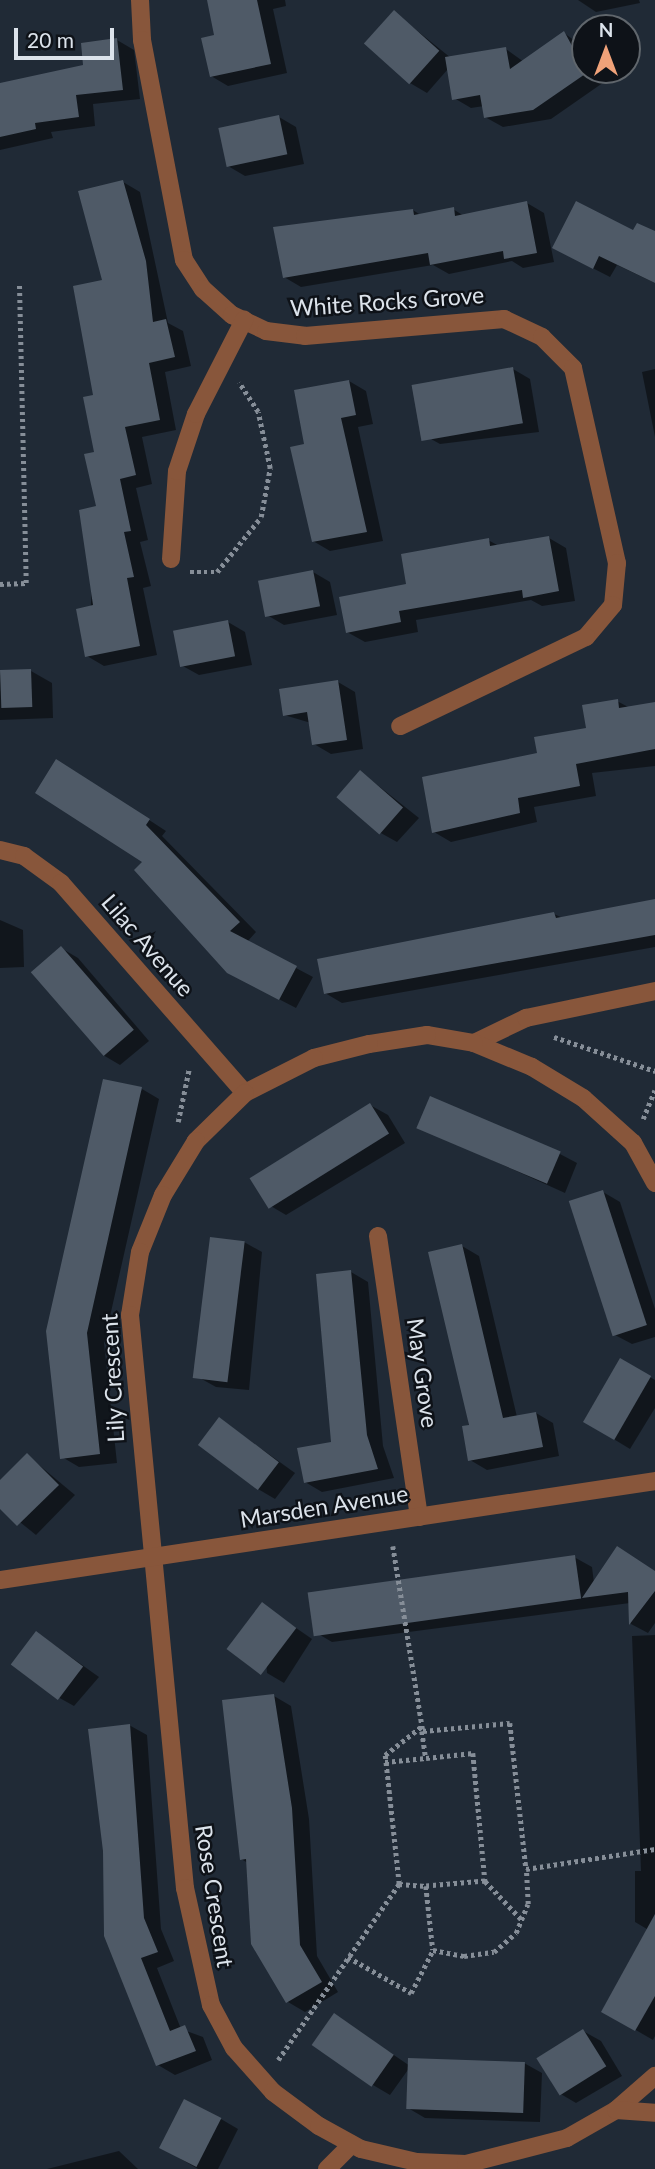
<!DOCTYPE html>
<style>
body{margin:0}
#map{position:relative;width:655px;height:2169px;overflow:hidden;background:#202a36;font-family:Lato,sans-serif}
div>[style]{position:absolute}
.shadow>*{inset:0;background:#0007}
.building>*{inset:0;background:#4f5a67;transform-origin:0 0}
.path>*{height:4.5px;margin-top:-2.25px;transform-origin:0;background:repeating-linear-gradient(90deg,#868e98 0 3.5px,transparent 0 7px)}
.minor>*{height:18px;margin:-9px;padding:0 9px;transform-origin:9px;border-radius:9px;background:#88563b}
span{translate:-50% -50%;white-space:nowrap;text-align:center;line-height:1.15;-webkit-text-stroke:5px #0e1218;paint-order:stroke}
.street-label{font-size:23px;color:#dce3eb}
.north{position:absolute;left:571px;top:14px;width:70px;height:70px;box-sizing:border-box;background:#0e1218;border:2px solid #60666c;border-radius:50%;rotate:0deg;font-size:19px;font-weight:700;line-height:28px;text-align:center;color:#dce3eb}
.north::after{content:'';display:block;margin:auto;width:24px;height:32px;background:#f0a279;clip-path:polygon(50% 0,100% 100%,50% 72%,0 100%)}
.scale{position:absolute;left:14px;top:28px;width:100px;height:32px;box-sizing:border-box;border:4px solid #dce3eb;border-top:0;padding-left:9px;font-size:21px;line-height:24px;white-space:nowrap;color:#dce3eb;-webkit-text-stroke:5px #0e1218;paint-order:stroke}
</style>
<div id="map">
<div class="shadow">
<i style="clip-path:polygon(208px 0,285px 0,286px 6px,273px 9px,287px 73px,228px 86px,211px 76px,216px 37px)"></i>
<i style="clip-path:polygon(578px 0,639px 0,640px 3px,596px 12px)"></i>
<i style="clip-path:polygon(394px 12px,451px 58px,506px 49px,524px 62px,564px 33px,585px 48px,585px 70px,600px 70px,607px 80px,551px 119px,503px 127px,485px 117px,484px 106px,471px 108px,454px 98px,448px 69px,427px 93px,410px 83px)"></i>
<i style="clip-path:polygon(117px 40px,134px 50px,140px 99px,93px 104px,95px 126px,51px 132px,53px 138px,0 150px,0 85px,85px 66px)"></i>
<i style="clip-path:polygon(279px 117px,296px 127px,304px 164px,245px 176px,228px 166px)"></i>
<i style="clip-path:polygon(123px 182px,140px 192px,168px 323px,183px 331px,191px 366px,165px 372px,176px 430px,142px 437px,152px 484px,136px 488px,148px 540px,140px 542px,151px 586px,143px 588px,157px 655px,104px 666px,87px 656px,98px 507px,95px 396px,104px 282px)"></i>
<i style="clip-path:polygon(527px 203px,544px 213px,554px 262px,523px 268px,512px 261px,449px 274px,433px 265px,301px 287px,284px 277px,413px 210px,422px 216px,453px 209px,464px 216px)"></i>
<i style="clip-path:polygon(634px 232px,655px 233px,655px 283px,617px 265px,610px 277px,571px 257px)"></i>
<i style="clip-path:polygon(513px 369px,530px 379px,539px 432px,440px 444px,422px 434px)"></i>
<i style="clip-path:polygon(655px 369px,655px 437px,642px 372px)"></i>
<i style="clip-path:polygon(349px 381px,366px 391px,373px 424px,358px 427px,383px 541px,330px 551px,313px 541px,306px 446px)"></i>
<i style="clip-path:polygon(549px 538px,566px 548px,575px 601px,542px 606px,531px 600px,416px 620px,418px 632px,365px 642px,347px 632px,408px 586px,488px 540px,499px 546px)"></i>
<i style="clip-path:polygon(313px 572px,330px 582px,337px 615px,284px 625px,267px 615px)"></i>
<i style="clip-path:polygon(228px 622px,245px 632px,252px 665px,199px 675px,181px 665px)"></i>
<i style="clip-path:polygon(31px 671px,52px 683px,53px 718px,0 720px,0 673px)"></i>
<i style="clip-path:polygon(338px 682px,355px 692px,363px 749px,331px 754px,314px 744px,311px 723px,284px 715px)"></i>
<i style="clip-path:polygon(617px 701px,630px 708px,655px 703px,655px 766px,592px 773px,596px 796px,534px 807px,537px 822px,451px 842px,434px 832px,539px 754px,588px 730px)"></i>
<i style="clip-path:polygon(74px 771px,166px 831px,162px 836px,256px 932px,247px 942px,313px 977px,296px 1008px,246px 982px)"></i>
<i style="clip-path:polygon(361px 772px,419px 818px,397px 842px,379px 832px)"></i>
<i style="clip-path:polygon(655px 901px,655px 947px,342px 1003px,325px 993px,554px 914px,563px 918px)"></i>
<i style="clip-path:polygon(0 920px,23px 930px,24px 967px,0 968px)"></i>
<i style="clip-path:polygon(61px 948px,78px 958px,149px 1041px,120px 1065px,103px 1055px)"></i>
<i style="clip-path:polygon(142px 1089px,159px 1099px,104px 1343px,117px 1463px,79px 1467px,62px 1457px,47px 1331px)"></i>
<i style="clip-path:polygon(370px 1105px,388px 1115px,405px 1143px,286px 1215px,269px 1205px)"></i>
<i style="clip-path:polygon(419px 1127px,560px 1154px,577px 1163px,565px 1193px)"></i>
<i style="clip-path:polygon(603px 1192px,620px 1202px,655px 1309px,655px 1337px,632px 1344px,615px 1335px)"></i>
<i style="clip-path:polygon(244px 1242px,262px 1252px,249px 1390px,216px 1387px,198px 1377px)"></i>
<i style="clip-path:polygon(462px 1246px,479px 1256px,517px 1417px,536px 1413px,553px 1423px,559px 1456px,487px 1470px,470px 1460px)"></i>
<i style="clip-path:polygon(351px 1272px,368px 1282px,383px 1446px,394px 1478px,322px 1492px,305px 1482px,333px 1443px)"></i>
<i style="clip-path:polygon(621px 1360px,655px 1380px,655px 1408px,630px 1449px,584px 1421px)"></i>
<i style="clip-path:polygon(220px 1419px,295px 1473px,275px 1499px,258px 1489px)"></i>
<i style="clip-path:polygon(27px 1455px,75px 1495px,36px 1535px,0 1506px,0 1483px)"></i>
<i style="clip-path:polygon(574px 1557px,592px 1567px,594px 1583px,655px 1572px,655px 1623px,648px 1633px,631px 1624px,630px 1603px,332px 1642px,315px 1632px)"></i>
<i style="clip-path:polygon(263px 1605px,312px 1639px,284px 1683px,267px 1673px)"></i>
<i style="clip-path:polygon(37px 1633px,99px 1677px,74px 1706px,56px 1696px)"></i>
<i style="clip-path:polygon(655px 1635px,655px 1932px,652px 1932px,635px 1922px,635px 1871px,641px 1871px,632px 1636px)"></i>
<i style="clip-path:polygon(274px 1696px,291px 1706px,309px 1819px,317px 1956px,338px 1992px,305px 2012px,288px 2002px,248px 1863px,241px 1859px)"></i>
<i style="clip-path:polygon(129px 1725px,147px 1735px,161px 1929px,174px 1961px,157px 1968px,181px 2029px,203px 2037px,212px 2060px,175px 2075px,158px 2065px,105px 1851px)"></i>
<i style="clip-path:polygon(655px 1962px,655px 2036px,653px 2040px,603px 2011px)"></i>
<i style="clip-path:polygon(335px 2015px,410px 2066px,524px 2063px,542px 2073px,540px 2122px,425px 2118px,408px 2108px,410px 2067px,390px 2095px,373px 2085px)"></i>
<i style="clip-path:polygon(583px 2031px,601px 2041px,622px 2076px,576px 2103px,559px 2093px)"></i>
<i style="clip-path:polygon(221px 2119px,238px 2129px,218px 2169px,198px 2169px,162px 2148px)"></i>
<i style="clip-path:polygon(119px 2151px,138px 2169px,47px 2169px)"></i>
</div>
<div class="building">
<i style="clip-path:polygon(207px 0,257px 0,271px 64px,210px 77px,201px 38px,214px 35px)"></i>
<i style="left:394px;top:10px;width:61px;height:45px;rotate:42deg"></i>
<i style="clip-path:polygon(564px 31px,585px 70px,591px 70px,533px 110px,484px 118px,480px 95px,452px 100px,445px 57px,506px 47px,510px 69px)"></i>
<i style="clip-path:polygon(117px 38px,123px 90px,76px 95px,79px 117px,35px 123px,36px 129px,0 137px,0 83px,83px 65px,81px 43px)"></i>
<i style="left:279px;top:115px;width:40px;height:62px;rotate:78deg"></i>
<i style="clip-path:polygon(123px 180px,146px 261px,153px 322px,166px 319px,175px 357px,149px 363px,160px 420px,125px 427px,136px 475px,120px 479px,131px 531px,124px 532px,134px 577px,127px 578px,140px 646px,85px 657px,76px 609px,93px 605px,79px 510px,96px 506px,84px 454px,94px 452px,83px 397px,93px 395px,73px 286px,102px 280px,78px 191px)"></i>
<i style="clip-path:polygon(527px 201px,537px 253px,504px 259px,503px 251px,430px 265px,428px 253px,283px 278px,273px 227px,413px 209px,414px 215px,454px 207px,455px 216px)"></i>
<i style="clip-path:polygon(576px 201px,633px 230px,637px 223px,655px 231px,655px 283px,599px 256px,593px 269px,552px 248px)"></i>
<i style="left:513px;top:367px;width:57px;height:103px;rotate:80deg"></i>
<i style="clip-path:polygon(349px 380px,356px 415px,341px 418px,367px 532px,312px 542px,290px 447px,304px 444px,294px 390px)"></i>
<i style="clip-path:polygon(549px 536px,559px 591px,523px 598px,522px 590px,399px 611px,401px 622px,346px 633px,339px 597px,406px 584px,401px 554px,489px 538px,490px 546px)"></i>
<i style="left:313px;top:570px;width:37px;height:56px;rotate:79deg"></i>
<i style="left:228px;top:620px;width:37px;height:56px;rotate:79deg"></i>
<i style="left:31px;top:669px;width:38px;height:31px;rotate:88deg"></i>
<i style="clip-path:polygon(338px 680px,347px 740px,312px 745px,307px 712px,283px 716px,279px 689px)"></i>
<i style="clip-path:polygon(618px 699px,619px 708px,655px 702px,655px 749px,576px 764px,580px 786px,518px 798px,520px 813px,432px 833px,422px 777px,537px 753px,534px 737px,586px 728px,582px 705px)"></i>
<i style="clip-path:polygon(56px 759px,150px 819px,146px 825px,240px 922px,230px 931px,297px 966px,279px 1000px,227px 973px,134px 870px,142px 862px,35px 793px)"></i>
<i style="left:360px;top:770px;width:57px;height:36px;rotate:41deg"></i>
<i style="clip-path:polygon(655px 899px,655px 935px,324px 994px,317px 959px,554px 912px,556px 918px)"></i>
<i style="left:61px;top:946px;width:111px;height:40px;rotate:49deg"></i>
<i style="clip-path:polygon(103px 1079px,142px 1087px,87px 1333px,100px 1454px,60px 1459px,46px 1331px)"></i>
<i style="left:430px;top:1096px;width:142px;height:35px;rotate:23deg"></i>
<i style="left:370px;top:1103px;width:36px;height:142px;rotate:58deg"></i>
<i style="left:603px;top:1190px;width:142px;height:36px;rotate:72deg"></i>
<i style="left:210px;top:1237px;width:35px;height:142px;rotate:7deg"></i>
<i style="clip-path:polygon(462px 1244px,503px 1418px,536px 1412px,543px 1447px,468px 1461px,462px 1426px,469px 1425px,428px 1252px)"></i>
<i style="clip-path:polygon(351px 1270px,367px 1435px,378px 1469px,304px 1483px,297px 1448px,331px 1442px,316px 1274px)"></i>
<i style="left:620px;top:1358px;width:36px;height:74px;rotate:30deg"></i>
<i style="left:219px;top:1417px;width:75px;height:35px;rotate:37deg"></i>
<i style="clip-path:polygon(27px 1453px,59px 1485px,17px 1526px,0 1509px,0 1480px)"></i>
<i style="clip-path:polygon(617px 1546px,655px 1571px,655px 1591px,629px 1625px,628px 1592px,582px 1598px)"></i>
<i style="left:575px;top:1555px;width:44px;height:270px;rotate:82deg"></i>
<i style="left:262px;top:1602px;width:43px;height:59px;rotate:37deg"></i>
<i style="left:36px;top:1631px;width:59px;height:42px;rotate:37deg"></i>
<i style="clip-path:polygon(274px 1694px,292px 1808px,300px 1945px,322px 1982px,286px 2003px,251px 1944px,246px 1859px,240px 1860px,222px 1700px)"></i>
<i style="clip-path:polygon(130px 1724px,144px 1918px,158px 1952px,141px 1958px,170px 2031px,185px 2025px,196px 2051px,156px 2066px,104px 1936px,103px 1851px,88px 1729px)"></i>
<i style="clip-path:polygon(655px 1914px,655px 1996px,635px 2031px,601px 2012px)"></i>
<i style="left:334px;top:2013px;width:73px;height:39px;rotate:35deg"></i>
<i style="left:583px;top:2029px;width:44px;height:55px;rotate:58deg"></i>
<i style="left:408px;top:2058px;width:117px;height:51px;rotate:2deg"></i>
<i style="left:184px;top:2099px;width:42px;height:55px;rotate:27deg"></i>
</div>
<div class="path">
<i style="left:190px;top:572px;width:27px"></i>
<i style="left:217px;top:572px;width:70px;rotate:-51.3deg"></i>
<i style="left:261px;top:517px;width:50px;rotate:-79.6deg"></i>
<i style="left:270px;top:468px;width:57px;rotate:-102.1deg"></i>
<i style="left:258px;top:412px;width:35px;rotate:-123deg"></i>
<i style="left:0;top:584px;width:26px;rotate:-2deg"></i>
<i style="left:26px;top:583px;width:300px;rotate:-91.3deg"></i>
<i style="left:554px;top:1037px;width:107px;rotate:18.6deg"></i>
<i style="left:643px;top:1119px;width:31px;rotate:-68deg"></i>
<i style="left:178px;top:1122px;width:54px;rotate:-78.3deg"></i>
<i style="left:393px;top:1546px;width:187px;rotate:80.8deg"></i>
<i style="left:423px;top:1731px;width:87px;rotate:-5.3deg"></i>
<i style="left:510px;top:1723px;width:147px;rotate:83.7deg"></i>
<i style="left:526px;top:1869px;width:131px;rotate:-8.8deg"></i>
<i style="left:422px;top:1731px;width:27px;rotate:82deg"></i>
<i style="left:426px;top:1758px;width:47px;rotate:-6.1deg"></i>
<i style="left:473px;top:1753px;width:129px;rotate:84.6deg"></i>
<i style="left:485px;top:1881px;width:59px;rotate:175.2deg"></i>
<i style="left:426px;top:1886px;width:64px;rotate:83.8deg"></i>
<i style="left:385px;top:1762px;width:41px;rotate:-5.6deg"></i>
<i style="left:485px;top:1881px;width:54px;rotate:46.5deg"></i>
<i style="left:399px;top:1884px;width:27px;rotate:4deg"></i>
<i style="left:348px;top:1957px;width:73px;rotate:29.7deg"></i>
<i style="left:411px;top:1993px;width:48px;rotate:-62.9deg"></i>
<i style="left:433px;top:1950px;width:32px;rotate:11deg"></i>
<i style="left:464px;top:1956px;width:30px;rotate:-8deg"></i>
<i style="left:494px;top:1952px;width:29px;rotate:-41deg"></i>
<i style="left:516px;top:1933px;width:31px;rotate:-68deg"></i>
<i style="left:528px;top:1904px;width:35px;rotate:-93deg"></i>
<i style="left:278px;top:2060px;width:214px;rotate:-55.5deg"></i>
<i style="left:399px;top:1884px;width:130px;rotate:-96.2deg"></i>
<i style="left:385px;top:1755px;width:47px;rotate:-38.1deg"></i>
</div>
<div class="minor">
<i style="left:140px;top:0;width:40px;rotate:87.1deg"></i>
<i style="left:142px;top:40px;width:224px;rotate:79.2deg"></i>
<i style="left:184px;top:260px;width:35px;rotate:57deg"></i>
<i style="left:203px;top:289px;width:39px;rotate:42deg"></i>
<i style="left:232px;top:315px;width:38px;rotate:25deg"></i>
<i style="left:266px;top:331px;width:39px;rotate:7deg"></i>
<i style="left:305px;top:336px;width:200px;rotate:-4.9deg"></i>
<i style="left:504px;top:319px;width:42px;rotate:25.3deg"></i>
<i style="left:542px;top:337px;width:44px;rotate:45deg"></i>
<i style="left:573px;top:368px;width:200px;rotate:77.3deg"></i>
<i style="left:617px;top:563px;width:42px;rotate:95.4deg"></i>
<i style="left:613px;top:605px;width:42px;rotate:130.2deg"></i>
<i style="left:586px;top:637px;width:206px;rotate:154.4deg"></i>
<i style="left:171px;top:559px;width:88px;rotate:-86.1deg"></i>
<i style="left:177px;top:471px;width:60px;rotate:-71.6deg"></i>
<i style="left:196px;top:414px;width:106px;rotate:-62.9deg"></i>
<i style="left:0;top:850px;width:25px;rotate:14deg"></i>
<i style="left:24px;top:856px;width:46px;rotate:36.1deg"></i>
<i style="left:61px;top:883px;width:279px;rotate:48.8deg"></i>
<i style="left:474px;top:1043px;width:58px;rotate:-25.7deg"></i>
<i style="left:526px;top:1018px;width:132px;rotate:-11.8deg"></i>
<i style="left:655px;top:1183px;width:46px;rotate:-118.8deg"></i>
<i style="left:633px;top:1143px;width:67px;rotate:-138deg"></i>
<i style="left:583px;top:1098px;width:60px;rotate:-148.7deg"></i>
<i style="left:532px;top:1067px;width:63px;rotate:-157.5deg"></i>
<i style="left:474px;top:1043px;width:48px;rotate:-170.3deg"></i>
<i style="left:427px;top:1035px;width:59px;rotate:171.2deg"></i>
<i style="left:369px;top:1044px;width:57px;rotate:165.7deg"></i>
<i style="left:314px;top:1058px;width:77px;rotate:153.1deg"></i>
<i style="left:245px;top:1093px;width:69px;rotate:135.6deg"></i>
<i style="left:196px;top:1141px;width:63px;rotate:121.4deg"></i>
<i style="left:163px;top:1195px;width:61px;rotate:112deg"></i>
<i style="left:140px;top:1252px;width:64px;rotate:99deg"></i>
<i style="left:130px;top:1315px;width:576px;rotate:84.52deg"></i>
<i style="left:185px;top:1888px;width:120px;rotate:77.5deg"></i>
<i style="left:211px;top:2005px;width:49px;rotate:61.9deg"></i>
<i style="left:234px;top:2048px;width:59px;rotate:48.4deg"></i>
<i style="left:273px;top:2092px;width:57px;rotate:36.5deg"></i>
<i style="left:319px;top:2126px;width:48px;rotate:28.7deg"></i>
<i style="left:361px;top:2149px;width:57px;rotate:13.1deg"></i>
<i style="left:417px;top:2162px;width:49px;rotate:2.3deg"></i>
<i style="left:466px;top:2164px;width:104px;rotate:-14.4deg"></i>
<i style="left:567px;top:2138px;width:56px;rotate:-29.7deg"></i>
<i style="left:616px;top:2110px;width:52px;rotate:-41.1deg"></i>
<i style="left:378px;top:1236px;width:284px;rotate:81.7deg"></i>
<i style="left:0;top:1580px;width:662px;rotate:-8.59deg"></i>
<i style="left:616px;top:2110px;width:39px;rotate:4deg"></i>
<i style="left:327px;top:2169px;width:35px;rotate:-45deg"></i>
</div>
<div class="street-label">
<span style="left:387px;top:301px;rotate:-4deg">White Rocks Grove</span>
<span style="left:148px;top:945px;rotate:49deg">Lilac Avenue</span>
<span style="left:423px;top:1373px;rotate:82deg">May Grove</span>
<span style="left:112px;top:1378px;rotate:-93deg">Lily Crescent</span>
<span style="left:324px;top:1506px;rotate:-9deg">Marsden Avenue</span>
<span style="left:215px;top:1896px;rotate:81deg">Rose Crescent</span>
</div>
<div class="north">N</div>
<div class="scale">20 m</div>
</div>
